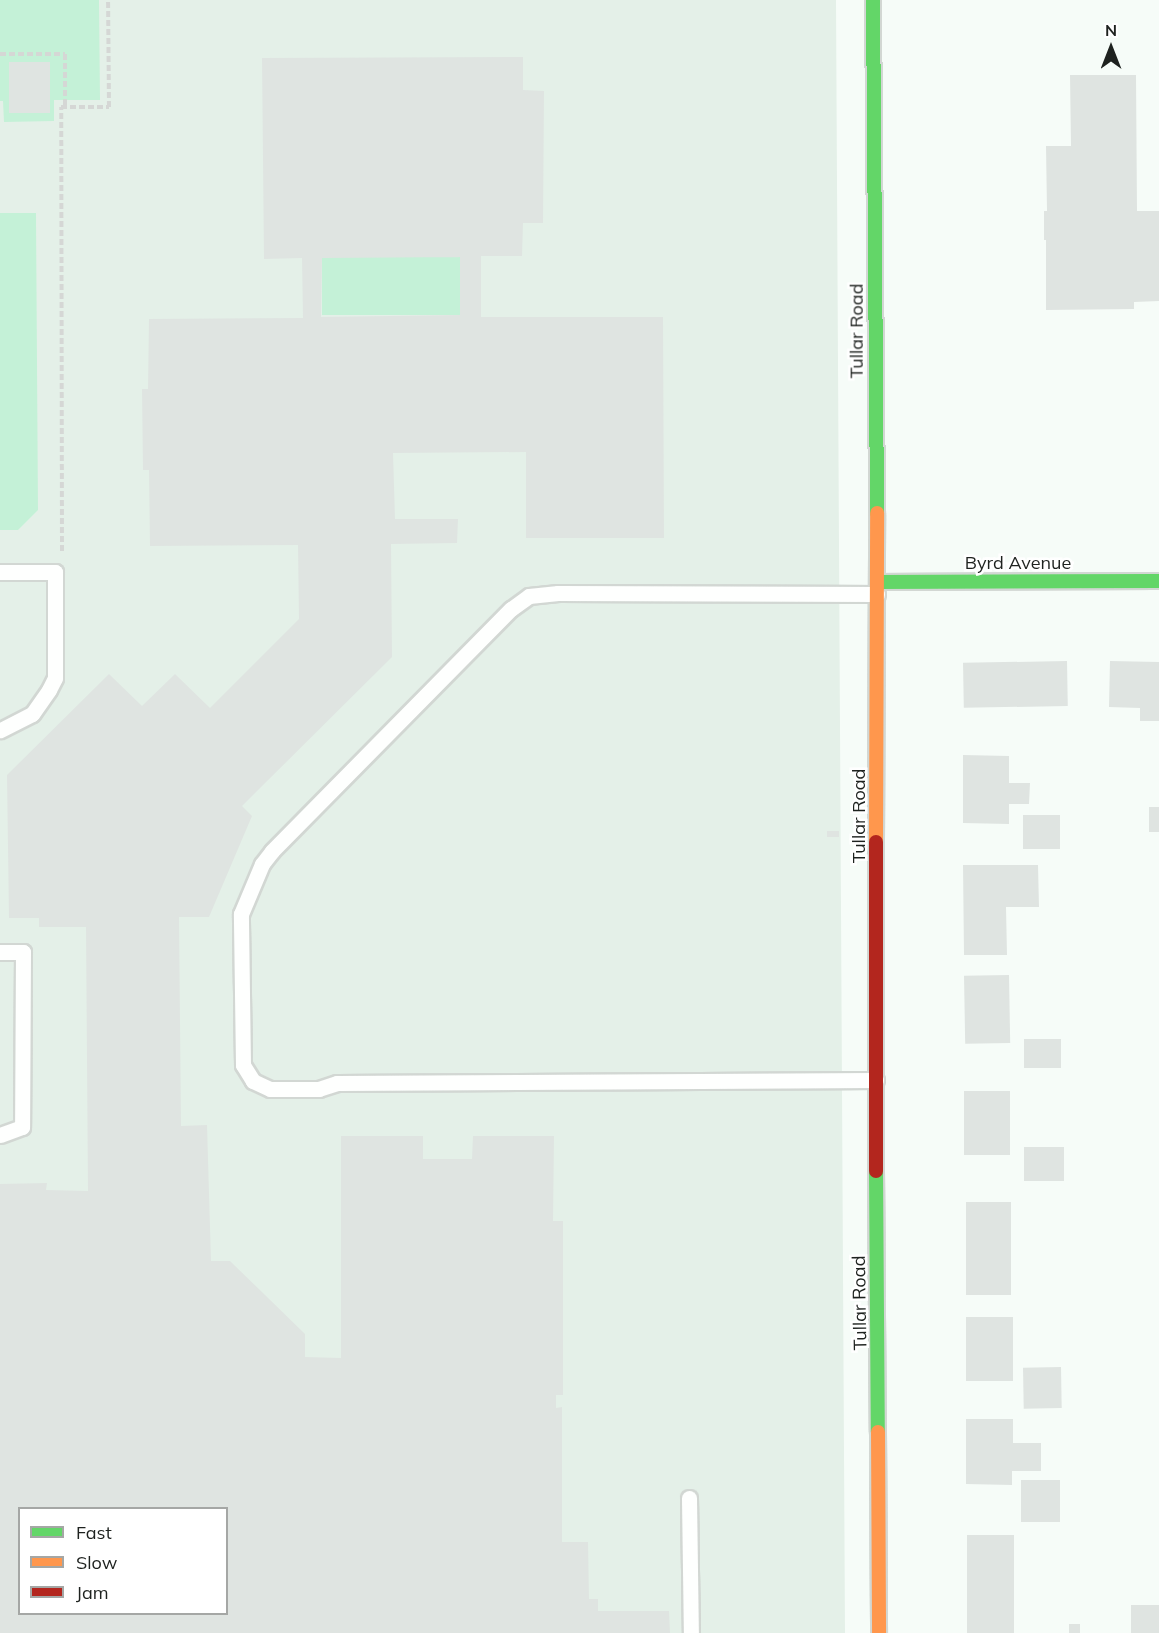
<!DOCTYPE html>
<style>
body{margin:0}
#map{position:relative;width:1159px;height:1633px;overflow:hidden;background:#f6fcf8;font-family:Mulish,sans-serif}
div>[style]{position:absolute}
.built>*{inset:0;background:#e4f0e8}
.green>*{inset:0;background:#c4f1d7;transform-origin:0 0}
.building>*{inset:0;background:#dfe4e1;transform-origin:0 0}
.path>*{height:4px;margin-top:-2px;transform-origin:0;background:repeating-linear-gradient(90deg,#d5d7d5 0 6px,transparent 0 9px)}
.roads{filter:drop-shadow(2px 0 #d2d7d3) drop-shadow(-2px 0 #d2d7d3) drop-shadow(0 2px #d2d7d3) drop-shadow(0 -2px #d2d7d3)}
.lane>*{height:15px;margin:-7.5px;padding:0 7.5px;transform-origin:7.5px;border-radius:7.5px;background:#fefffe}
.fast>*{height:14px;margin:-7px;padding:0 7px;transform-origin:7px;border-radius:7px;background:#63d668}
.slow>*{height:14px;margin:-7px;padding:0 7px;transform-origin:7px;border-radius:7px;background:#ff974d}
.jam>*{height:14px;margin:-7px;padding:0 7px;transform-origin:7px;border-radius:7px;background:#b3261e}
span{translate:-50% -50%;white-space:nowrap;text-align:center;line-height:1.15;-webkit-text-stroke:5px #fff;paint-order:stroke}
.street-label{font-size:18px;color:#1e221f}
.legend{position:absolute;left:18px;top:1507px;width:210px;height:108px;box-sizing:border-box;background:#fff;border:2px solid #a5a7a5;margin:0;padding:8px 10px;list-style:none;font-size:18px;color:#1e221f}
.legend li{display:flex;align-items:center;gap:12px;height:30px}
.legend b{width:30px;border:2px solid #a5a7a5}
.north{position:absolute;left:1081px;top:18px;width:60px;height:60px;-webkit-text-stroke:4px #fff;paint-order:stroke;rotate:0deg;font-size:16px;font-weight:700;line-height:24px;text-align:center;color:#1e221f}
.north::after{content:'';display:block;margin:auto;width:21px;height:27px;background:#1e221f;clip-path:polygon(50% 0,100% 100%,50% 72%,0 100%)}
</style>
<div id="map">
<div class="built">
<i style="clip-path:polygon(evenodd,0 0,836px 0,845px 1633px,0 1633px,0 0,20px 1508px,226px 1508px,226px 1614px,20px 1614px,20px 1508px)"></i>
</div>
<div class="green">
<i style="clip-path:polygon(0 0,99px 0,100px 100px,54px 100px,54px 121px,4px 122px,3px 101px,0 101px)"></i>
<i style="clip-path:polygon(0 213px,36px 213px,38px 510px,18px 530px,0 530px)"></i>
<i style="left:460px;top:257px;width:58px;height:138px;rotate:90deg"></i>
</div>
<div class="building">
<i style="clip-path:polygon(evenodd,523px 57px,523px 90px,544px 91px,543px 223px,523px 223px,522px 256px,481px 256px,481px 317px,663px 317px,664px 538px,526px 538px,526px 452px,393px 453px,395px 519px,458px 519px,457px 543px,391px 544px,392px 657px,242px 806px,252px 816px,209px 917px,179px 917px,181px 1126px,207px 1125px,211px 1261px,230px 1261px,305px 1334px,305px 1357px,341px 1358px,341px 1136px,423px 1136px,423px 1159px,472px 1159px,473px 1136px,554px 1136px,553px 1221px,563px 1221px,563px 1395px,556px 1395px,556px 1408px,562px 1407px,562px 1542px,588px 1542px,589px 1599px,598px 1599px,598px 1611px,669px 1611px,670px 1633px,0 1633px,0 1184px,47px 1183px,46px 1190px,88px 1191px,86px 927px,39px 927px,39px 918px,9px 918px,7px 775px,109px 674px,142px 706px,175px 674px,210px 708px,299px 619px,298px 545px,150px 546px,149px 470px,143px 470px,142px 389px,148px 389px,149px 319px,303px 318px,302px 258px,264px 259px,262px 58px,523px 57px,460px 257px,460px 315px,321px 317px,322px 258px,460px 257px,523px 57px,20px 1508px,226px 1508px,226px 1614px,20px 1614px,20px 1508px)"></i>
<i style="left:50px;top:62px;width:51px;height:41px;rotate:90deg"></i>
<i style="clip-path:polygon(1070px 75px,1136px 75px,1137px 211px,1159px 211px,1159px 301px,1134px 302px,1134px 309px,1046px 310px,1046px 240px,1044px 240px,1044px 211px,1047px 211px,1046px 146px,1071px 146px)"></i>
<i style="left:1067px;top:661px;width:45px;height:104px;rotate:89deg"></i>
<i style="clip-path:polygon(1110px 661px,1159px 662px,1159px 721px,1140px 721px,1140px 708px,1109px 707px)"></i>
<i style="clip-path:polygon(963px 755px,1009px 756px,1009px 783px,1030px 783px,1029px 804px,1009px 804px,1009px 824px,963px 823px)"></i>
<i style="left:1149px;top:807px;width:10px;height:25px"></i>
<i style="left:1023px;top:815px;width:37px;height:34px"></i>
<i style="left:827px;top:831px;width:12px;height:6px"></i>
<i style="clip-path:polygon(963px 865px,1038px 865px,1039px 907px,1006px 907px,1007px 955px,964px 955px)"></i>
<i style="left:1009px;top:975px;width:68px;height:45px;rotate:89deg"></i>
<i style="left:1024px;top:1039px;width:37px;height:29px"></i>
<i style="left:964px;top:1091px;width:46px;height:64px"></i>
<i style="left:1024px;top:1147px;width:40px;height:34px"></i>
<i style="left:966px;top:1202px;width:45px;height:93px"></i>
<i style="left:966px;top:1317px;width:47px;height:64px"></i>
<i style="left:1061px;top:1367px;width:41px;height:38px;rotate:89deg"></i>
<i style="clip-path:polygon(966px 1419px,1013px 1419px,1013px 1443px,1041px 1443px,1041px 1471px,1012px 1471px,1012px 1485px,966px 1484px)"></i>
<i style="left:1021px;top:1480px;width:39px;height:42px"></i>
<i style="left:967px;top:1535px;width:47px;height:98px"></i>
<i style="left:1131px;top:1605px;width:28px;height:28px"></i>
<i style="left:1069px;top:1624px;width:11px;height:9px"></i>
</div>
<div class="path">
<i style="left:0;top:54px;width:65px"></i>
<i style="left:65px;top:54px;width:53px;rotate:90deg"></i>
<i style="left:62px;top:551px;width:444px;rotate:-90.1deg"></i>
<i style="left:61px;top:107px;width:48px"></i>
<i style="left:109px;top:107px;width:107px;rotate:-90.5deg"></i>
</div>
<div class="roads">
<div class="lane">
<i style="left:0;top:572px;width:55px"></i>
<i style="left:55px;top:572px;width:106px;rotate:90deg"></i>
<i style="left:55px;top:678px;width:13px;rotate:117deg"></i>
<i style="left:49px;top:690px;width:29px;rotate:125deg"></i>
<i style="left:32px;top:714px;width:36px;rotate:153deg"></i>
<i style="left:0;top:952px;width:23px"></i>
<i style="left:23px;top:952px;width:175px;rotate:90.3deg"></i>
<i style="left:22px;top:1127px;width:23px;rotate:160deg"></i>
<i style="left:876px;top:1080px;width:539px;rotate:179.68deg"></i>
<i style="left:337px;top:1083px;width:19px;rotate:162deg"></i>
<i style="left:319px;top:1089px;width:49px;rotate:180deg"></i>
<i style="left:270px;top:1089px;width:19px;rotate:-155deg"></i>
<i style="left:253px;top:1081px;width:19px;rotate:-122deg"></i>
<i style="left:243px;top:1065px;width:151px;rotate:-90.8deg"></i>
<i style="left:241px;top:914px;width:54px;rotate:-67.2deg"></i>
<i style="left:262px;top:864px;width:16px;rotate:-52deg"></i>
<i style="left:272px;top:851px;width:340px;rotate:-45.4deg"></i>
<i style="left:511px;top:609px;width:22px;rotate:-36deg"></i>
<i style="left:529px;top:596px;width:29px;rotate:-6deg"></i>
<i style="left:558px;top:593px;width:319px;rotate:0.2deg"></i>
<i style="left:689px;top:1498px;width:135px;rotate:89.2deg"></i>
</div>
<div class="fast">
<i style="left:873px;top:0;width:513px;rotate:89.55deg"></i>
<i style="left:877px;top:582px;width:282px;rotate:-0.2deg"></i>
<i style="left:876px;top:1171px;width:261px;rotate:89.6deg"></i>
</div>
<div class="slow">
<i style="left:876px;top:842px;width:329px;rotate:-89.8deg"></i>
<i style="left:878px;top:1432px;width:201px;rotate:89.7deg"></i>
</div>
<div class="jam">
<i style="left:876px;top:842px;width:329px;rotate:90deg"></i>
</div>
</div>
<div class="street-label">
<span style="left:857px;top:331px;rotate:-90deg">Tullar Road</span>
<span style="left:1018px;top:563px">Byrd Avenue</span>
<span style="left:859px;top:816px;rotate:-90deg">Tullar Road</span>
<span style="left:860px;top:1303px;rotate:-91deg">Tullar Road</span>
</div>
<ul class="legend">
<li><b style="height:8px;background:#63d668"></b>Fast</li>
<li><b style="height:8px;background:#ff974d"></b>Slow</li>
<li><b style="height:8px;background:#b3261e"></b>Jam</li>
</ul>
<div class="north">N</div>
</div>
